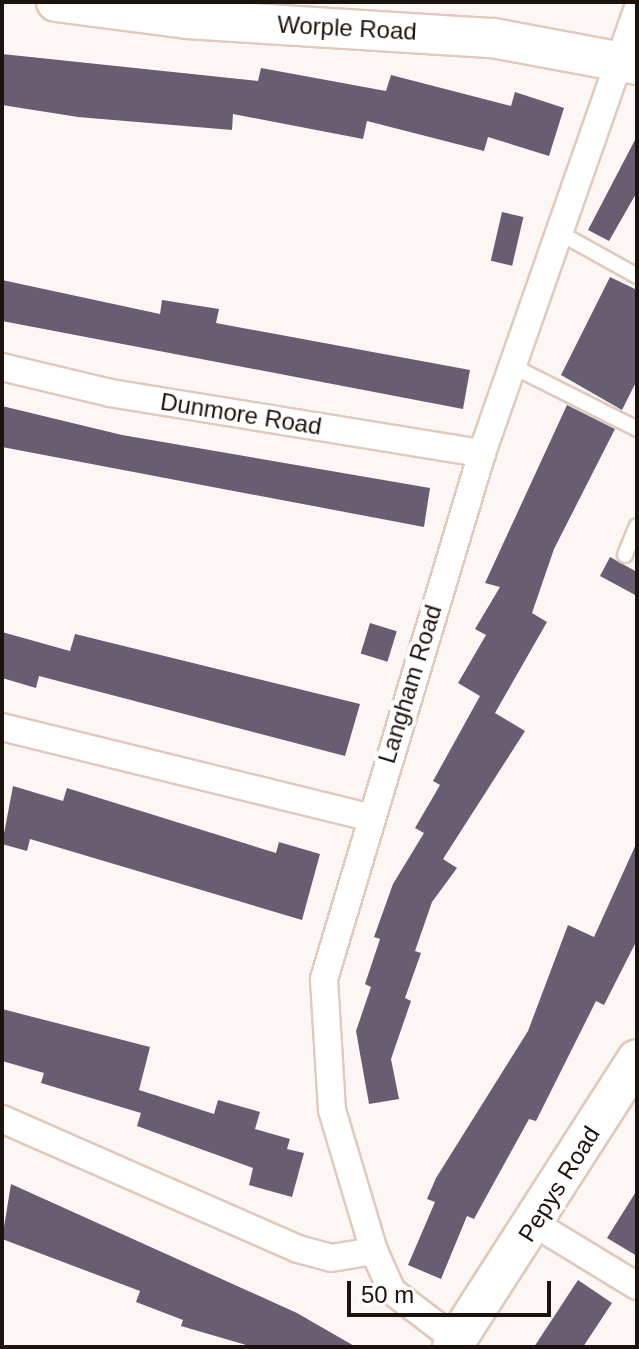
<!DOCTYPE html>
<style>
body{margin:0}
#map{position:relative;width:639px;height:1349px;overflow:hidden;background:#fcf7f5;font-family:Helvetica,sans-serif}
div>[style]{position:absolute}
.building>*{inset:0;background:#685e71;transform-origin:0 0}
.roads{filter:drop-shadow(2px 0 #e1c9bc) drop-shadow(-2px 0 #e1c9bc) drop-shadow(0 2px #e1c9bc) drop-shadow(0 -2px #e1c9bc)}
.lane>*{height:14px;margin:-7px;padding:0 7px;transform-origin:7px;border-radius:7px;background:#fff}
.street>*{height:26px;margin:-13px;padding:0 13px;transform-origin:13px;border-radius:13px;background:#fff}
.secondary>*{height:38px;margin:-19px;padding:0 19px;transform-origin:19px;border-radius:19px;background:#fff}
span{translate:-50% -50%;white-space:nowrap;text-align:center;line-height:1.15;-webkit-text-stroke:8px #fff;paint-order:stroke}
.street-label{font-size:24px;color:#1c130f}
.frame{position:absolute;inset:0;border:4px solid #1c130f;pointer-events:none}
.scale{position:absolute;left:347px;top:1281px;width:204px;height:36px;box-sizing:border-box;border:4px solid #1c130f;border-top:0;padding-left:10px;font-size:24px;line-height:28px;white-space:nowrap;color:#1c130f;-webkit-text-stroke:6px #fff;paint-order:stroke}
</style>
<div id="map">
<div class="building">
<i style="clip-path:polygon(2px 54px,258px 81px,261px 68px,386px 91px,391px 75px,511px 106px,515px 92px,564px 108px,549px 156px,488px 137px,484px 151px,367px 121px,363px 139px,233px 114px,232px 130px,78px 117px,2px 105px)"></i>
<i style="clip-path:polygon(637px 136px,637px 192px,609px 241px,588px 230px)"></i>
<i style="left:502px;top:212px;width:22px;height:50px;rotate:13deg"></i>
<i style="clip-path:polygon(610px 277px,637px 290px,637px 380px,622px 410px,561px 375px)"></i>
<i style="clip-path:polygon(2px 280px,160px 314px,162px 300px,219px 309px,216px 323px,470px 370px,463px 409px,2px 321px)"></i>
<i style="clip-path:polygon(567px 405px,615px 429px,554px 549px,532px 613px,547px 622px,495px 713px,525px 731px,443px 859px,457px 868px,432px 902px,415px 951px,421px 953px,405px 998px,411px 1001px,391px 1059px,399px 1099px,369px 1104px,356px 1031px,371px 987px,365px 984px,380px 939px,374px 937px,393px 884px,424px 833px,415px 828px,440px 785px,433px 781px,480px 696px,458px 683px,486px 635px,475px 629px,500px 587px,485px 583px)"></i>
<i style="clip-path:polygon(2px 406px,122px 435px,430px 488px,424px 527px,2px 447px)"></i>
<i style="clip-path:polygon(610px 557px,637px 572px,637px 596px,600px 576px)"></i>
<i style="left:370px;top:623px;width:28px;height:32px;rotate:17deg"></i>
<i style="clip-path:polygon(2px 632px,70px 651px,75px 634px,360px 704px,345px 756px,39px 676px,36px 688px,2px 678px)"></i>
<i style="clip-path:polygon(13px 786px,63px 801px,67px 788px,276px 853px,279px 842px,320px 854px,302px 920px,30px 839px,27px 851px,2px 844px)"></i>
<i style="clip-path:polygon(637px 842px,637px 940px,604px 1005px,596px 1001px,536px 1121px,529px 1119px,474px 1219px,467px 1216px,441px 1279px,408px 1265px,435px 1202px,427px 1199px,436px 1178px,528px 1031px,568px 925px,594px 937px)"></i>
<i style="clip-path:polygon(2px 1009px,150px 1047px,139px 1090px,214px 1114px,218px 1100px,260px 1112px,255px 1129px,290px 1139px,287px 1149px,304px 1153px,292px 1197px,249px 1185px,253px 1168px,137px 1126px,141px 1113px,41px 1083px,44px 1073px,2px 1061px)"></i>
<i style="clip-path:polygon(11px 1184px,297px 1313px,356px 1347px,253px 1347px,181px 1326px,183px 1320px,136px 1302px,140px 1291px,2px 1239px)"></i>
<i style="clip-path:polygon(637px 1190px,637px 1256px,607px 1238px)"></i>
<i style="clip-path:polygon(578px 1280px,612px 1303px,583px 1347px,534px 1347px)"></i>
</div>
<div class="roads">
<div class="lane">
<i style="left:558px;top:232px;width:90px;rotate:29.1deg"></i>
<i style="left:512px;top:366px;width:140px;rotate:26.7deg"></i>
<i style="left:625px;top:555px;width:31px;rotate:-68deg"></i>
</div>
<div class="street">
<i style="left:2px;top:367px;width:111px;rotate:13.5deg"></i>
<i style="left:110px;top:393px;width:377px;rotate:9.2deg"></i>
<i style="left:2px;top:727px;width:377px;rotate:13.8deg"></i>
<i style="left:2px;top:1119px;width:323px;rotate:23.7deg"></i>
<i style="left:298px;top:1249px;width:34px;rotate:15deg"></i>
<i style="left:331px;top:1258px;width:44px;rotate:-9.2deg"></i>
<i style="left:535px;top:1224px;width:119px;rotate:31.3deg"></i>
<i style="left:456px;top:1340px;width:81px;rotate:-142.6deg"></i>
<i style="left:392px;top:1291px;width:44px;rotate:-114.2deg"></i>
<i style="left:374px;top:1251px;width:147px;rotate:-106.6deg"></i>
<i style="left:332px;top:1110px;width:131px;rotate:-93.5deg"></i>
<i style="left:324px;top:979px;width:549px;rotate:-73.28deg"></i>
<i style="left:482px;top:453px;width:468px;rotate:-70.7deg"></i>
</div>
<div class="secondary">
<i style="left:56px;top:2px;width:132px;rotate:7.4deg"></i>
<i style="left:187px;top:19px;width:307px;rotate:3.6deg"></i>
<i style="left:493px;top:38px;width:147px;rotate:10.6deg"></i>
<i style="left:452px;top:1347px;width:342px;rotate:-57.3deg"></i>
</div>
</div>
<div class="street-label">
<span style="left:347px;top:28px;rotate:3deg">Worple Road</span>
<span style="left:241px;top:414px;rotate:9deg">Dunmore Road</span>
<span style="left:410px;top:684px;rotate:-73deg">Langham Road</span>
<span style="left:559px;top:1184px;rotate:-58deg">Pepys Road</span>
</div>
<div class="frame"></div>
<div class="scale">50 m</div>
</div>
